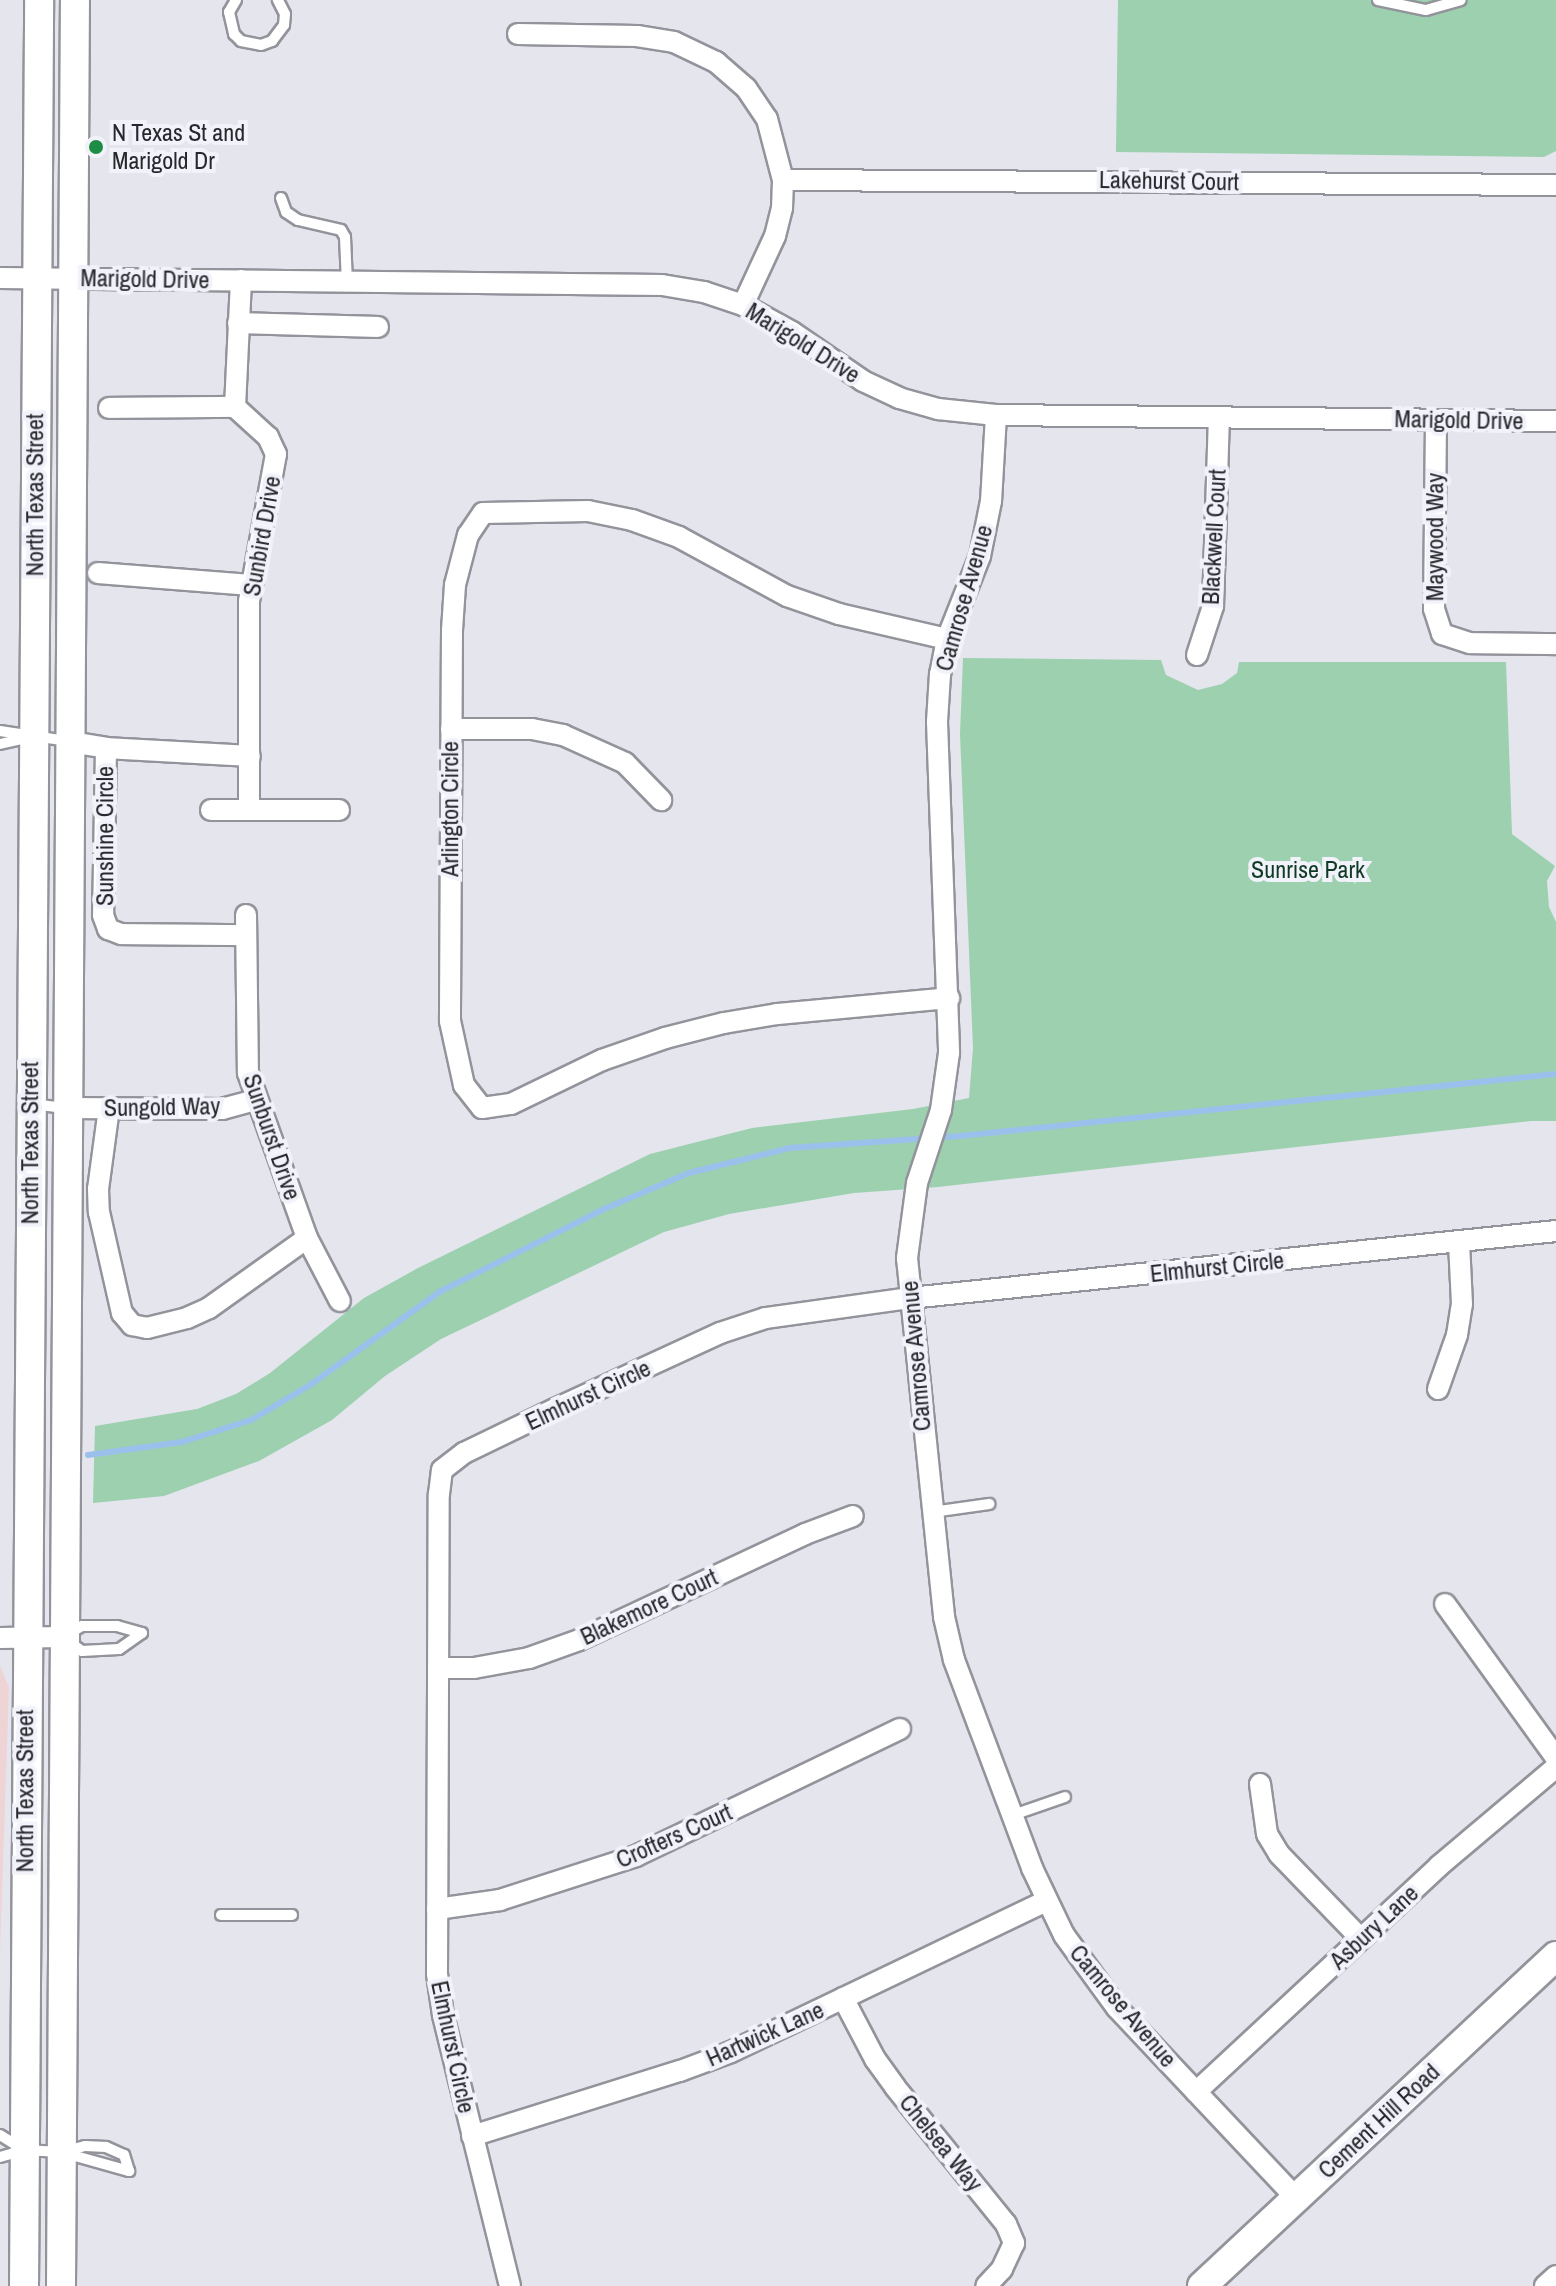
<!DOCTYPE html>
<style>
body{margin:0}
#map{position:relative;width:1556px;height:2286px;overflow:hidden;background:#e4e5ed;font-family:"Archivo Narrow",sans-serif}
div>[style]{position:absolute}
.commercial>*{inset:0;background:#efd4d5}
.green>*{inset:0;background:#9cd0af}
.stream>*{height:6px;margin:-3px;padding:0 3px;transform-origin:3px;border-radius:3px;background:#9cc0ec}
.roads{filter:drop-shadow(2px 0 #93949b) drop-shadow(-2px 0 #93949b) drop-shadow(0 2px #93949b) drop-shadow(0 -2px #93949b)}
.lane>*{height:10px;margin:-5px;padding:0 5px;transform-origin:5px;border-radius:5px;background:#fff}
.street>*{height:20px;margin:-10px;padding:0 10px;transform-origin:10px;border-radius:10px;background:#fff}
.secondary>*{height:28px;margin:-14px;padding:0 14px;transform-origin:14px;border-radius:14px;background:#fff}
.dots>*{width:22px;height:22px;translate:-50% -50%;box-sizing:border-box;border:4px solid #f1f2fa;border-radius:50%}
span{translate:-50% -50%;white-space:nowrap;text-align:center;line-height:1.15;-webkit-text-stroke:8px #f1f2fa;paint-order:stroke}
.poi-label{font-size:24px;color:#27282b}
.left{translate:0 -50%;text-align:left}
.street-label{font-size:24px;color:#27282b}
.park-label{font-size:24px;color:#103a24}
</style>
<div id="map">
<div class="commercial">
<i style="clip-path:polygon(0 1666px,9px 1687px,0 1952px)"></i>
</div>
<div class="green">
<i style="clip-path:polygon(1118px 0,1556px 0,1556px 151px,1544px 157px,1116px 152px)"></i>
<i style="clip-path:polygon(963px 658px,1161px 660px,1166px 675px,1198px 690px,1222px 684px,1237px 673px,1239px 662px,1506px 662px,1512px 834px,1555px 866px,1547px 881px,1549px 907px,1556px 922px,1556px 1121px,1531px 1121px,938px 1187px,854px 1193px,729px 1214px,664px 1232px,441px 1339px,385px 1376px,332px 1420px,259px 1461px,164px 1496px,93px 1503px,95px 1426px,197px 1409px,236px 1394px,270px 1373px,364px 1298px,418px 1268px,650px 1154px,752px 1128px,913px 1109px,969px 1098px,973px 1048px,960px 734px)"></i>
</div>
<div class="stream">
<i style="left:88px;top:1455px;width:95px;rotate:-7.9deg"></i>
<i style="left:182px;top:1442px;width:72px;rotate:-17.7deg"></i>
<i style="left:251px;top:1420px;width:69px;rotate:-30.7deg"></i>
<i style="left:310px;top:1385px;width:161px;rotate:-35.7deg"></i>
<i style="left:441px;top:1291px;width:182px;rotate:-26.7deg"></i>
<i style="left:604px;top:1209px;width:92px;rotate:-23deg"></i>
<i style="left:689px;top:1173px;width:103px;rotate:-14deg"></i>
<i style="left:789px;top:1148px;width:171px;rotate:-4deg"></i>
<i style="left:960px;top:1136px;width:599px;rotate:-5.94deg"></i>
</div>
<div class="roads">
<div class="lane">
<i style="left:236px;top:0;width:14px;rotate:120deg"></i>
<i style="left:229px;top:12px;width:23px;rotate:77deg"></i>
<i style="left:234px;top:34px;width:10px;rotate:45deg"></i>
<i style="left:241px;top:41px;width:20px;rotate:11deg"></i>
<i style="left:261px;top:45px;width:12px;rotate:-20deg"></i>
<i style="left:272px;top:41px;width:20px;rotate:-53deg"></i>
<i style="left:284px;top:25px;width:11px;rotate:-85deg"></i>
<i style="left:285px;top:14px;width:16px;rotate:-117deg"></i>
<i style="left:1378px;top:0;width:49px;rotate:11.8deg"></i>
<i style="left:1426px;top:10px;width:36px;rotate:-16deg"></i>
<i style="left:281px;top:198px;width:15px;rotate:70deg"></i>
<i style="left:286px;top:212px;width:14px;rotate:34deg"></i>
<i style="left:298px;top:220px;width:44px;rotate:13.1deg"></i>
<i style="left:341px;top:230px;width:8px;rotate:60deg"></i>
<i style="left:345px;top:237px;width:45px;rotate:87.5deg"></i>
<i style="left:0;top:731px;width:69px;rotate:8.4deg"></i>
<i style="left:0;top:744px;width:32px;rotate:-13deg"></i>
<i style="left:32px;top:1104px;width:35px;rotate:7deg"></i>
<i style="left:932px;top:1512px;width:58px;rotate:-8deg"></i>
<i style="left:82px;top:1626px;width:35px"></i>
<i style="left:117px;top:1626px;width:26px;rotate:16deg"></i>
<i style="left:142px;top:1633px;width:28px;rotate:145deg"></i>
<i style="left:119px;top:1649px;width:37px;rotate:177deg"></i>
<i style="left:82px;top:1651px;width:24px;rotate:-144deg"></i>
<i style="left:63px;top:1637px;width:22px;rotate:-30deg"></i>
<i style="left:1013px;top:1815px;width:55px;rotate:-19.1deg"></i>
<i style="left:221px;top:1915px;width:71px"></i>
<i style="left:0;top:2135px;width:26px;rotate:32deg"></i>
<i style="left:0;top:2157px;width:25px;rotate:-16deg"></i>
<i style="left:24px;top:2150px;width:37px;rotate:3deg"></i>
<i style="left:61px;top:2152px;width:71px;rotate:15.6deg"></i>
<i style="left:129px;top:2171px;width:17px;rotate:-107deg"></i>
<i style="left:124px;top:2155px;width:20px;rotate:-156deg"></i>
<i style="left:106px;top:2147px;width:21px;rotate:-177deg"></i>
<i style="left:85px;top:2146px;width:23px;rotate:165deg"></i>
</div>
<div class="street">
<i style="left:518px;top:34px;width:119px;rotate:1deg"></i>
<i style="left:637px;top:36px;width:37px;rotate:9deg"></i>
<i style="left:674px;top:42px;width:47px;rotate:25.5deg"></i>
<i style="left:716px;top:62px;width:40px;rotate:41deg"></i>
<i style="left:746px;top:88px;width:37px;rotate:56deg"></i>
<i style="left:767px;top:119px;width:63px;rotate:75.3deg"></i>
<i style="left:783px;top:180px;width:28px;rotate:92deg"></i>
<i style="left:782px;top:208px;width:29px;rotate:104deg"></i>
<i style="left:775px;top:236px;width:76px;rotate:114.9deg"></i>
<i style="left:783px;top:180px;width:773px;rotate:0.37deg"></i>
<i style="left:0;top:278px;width:662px;rotate:0.61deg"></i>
<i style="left:662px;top:285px;width:43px;rotate:9.5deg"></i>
<i style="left:704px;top:292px;width:41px;rotate:18.4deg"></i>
<i style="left:743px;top:305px;width:56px;rotate:28.9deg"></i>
<i style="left:792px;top:332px;width:86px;rotate:34.6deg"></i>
<i style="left:863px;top:381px;width:40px;rotate:25deg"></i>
<i style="left:899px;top:398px;width:41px;rotate:15.8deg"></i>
<i style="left:938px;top:409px;width:58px;rotate:5.9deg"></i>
<i style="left:996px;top:415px;width:560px;rotate:0.61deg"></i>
<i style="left:241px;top:280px;width:127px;rotate:92.7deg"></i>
<i style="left:235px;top:407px;width:45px;rotate:42.3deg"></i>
<i style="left:268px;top:437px;width:19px;rotate:65deg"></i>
<i style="left:276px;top:454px;width:149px;rotate:100.4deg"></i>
<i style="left:249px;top:601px;width:209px;rotate:90deg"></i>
<i style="left:238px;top:323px;width:140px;rotate:1.6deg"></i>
<i style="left:109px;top:408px;width:126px;rotate:-0.5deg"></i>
<i style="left:996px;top:415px;width:86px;rotate:93.3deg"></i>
<i style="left:991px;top:501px;width:56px;rotate:101.3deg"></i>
<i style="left:980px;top:556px;width:89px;rotate:111.7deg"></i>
<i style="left:947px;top:639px;width:36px;rotate:101deg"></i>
<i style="left:940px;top:674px;width:48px;rotate:93.6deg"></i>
<i style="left:937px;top:722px;width:331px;rotate:87.9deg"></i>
<i style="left:949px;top:1053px;width:58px;rotate:98deg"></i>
<i style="left:941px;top:1110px;width:77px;rotate:108.2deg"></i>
<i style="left:917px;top:1183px;width:76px;rotate:97.6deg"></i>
<i style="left:907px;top:1258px;width:361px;rotate:84.1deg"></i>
<i style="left:944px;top:1617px;width:44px;rotate:76.9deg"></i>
<i style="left:954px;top:1660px;width:222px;rotate:69.4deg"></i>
<i style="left:1032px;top:1868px;width:74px;rotate:64.5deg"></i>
<i style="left:1064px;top:1935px;width:90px;rotate:54deg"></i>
<i style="left:1117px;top:2008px;width:261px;rotate:46.7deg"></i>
<i style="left:1436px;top:420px;width:189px;rotate:90.6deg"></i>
<i style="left:1434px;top:609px;width:26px;rotate:72deg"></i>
<i style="left:1442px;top:634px;width:29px;rotate:18deg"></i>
<i style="left:1470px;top:643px;width:86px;rotate:0.7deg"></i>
<i style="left:98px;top:573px;width:153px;rotate:4.5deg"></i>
<i style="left:947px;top:639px;width:111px;rotate:-167deg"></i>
<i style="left:839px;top:614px;width:55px;rotate:-160.9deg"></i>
<i style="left:787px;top:596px;width:123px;rotate:-151.4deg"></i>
<i style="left:679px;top:537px;width:50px;rotate:-160.1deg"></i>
<i style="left:632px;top:520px;width:45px;rotate:-168.4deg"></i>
<i style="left:588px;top:511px;width:105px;rotate:178.9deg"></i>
<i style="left:483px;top:513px;width:27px;rotate:124deg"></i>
<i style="left:468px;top:535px;width:52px;rotate:104.6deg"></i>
<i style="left:455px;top:585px;width:45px;rotate:93.8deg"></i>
<i style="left:452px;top:630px;width:391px;rotate:90.3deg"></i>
<i style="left:450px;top:1021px;width:66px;rotate:77.7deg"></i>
<i style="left:464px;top:1085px;width:29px;rotate:52deg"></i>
<i style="left:482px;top:1108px;width:29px;rotate:-8deg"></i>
<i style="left:511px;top:1104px;width:101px;rotate:-25.8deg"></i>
<i style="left:602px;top:1060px;width:67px;rotate:-19.2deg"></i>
<i style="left:665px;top:1038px;width:61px;rotate:-14.3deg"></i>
<i style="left:724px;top:1023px;width:54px;rotate:-9.6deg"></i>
<i style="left:777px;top:1014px;width:173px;rotate:-5.3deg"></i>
<i style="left:1197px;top:655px;width:52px;rotate:-71.9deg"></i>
<i style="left:1213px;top:606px;width:188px;rotate:-88.2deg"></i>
<i style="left:451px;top:729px;width:81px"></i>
<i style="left:532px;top:729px;width:32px;rotate:11deg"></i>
<i style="left:563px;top:735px;width:68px;rotate:24.3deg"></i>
<i style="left:625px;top:763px;width:52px;rotate:45.8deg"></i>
<i style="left:70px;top:742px;width:36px;rotate:9deg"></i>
<i style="left:106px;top:748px;width:144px;rotate:3.2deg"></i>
<i style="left:106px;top:748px;width:167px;rotate:91deg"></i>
<i style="left:103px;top:915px;width:15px;rotate:70deg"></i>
<i style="left:108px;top:929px;width:14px;rotate:21deg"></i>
<i style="left:121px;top:934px;width:125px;rotate:0.5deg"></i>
<i style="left:211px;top:810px;width:128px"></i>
<i style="left:246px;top:915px;width:158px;rotate:89.3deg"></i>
<i style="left:248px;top:1073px;width:175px;rotate:70.3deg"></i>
<i style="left:307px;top:1238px;width:71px;rotate:62.4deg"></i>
<i style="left:67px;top:1108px;width:155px;rotate:0.4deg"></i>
<i style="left:222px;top:1109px;width:35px;rotate:-15deg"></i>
<i style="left:109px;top:1108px;width:82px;rotate:97.7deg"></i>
<i style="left:98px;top:1189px;width:23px;rotate:88deg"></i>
<i style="left:99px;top:1212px;width:104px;rotate:77.2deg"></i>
<i style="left:122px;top:1313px;width:16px;rotate:50deg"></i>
<i style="left:132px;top:1325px;width:15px;rotate:11deg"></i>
<i style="left:147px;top:1328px;width:41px;rotate:-14deg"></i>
<i style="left:187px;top:1318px;width:24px;rotate:-24deg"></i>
<i style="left:209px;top:1308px;width:120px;rotate:-35.5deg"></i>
<i style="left:1438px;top:1389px;width:57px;rotate:-70.6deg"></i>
<i style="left:1457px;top:1335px;width:31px;rotate:-81deg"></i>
<i style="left:1462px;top:1304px;width:62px;rotate:-92.8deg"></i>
<i style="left:1445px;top:1604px;width:190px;rotate:54.2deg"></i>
<i style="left:0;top:1638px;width:63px;rotate:-0.9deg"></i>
<i style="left:438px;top:1668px;width:36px"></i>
<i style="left:474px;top:1668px;width:56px;rotate:-10.3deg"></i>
<i style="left:529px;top:1658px;width:53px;rotate:-19.8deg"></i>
<i style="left:579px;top:1640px;width:250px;rotate:-25.1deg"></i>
<i style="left:805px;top:1534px;width:51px;rotate:-20.6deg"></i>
<i style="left:1260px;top:1784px;width:50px;rotate:82deg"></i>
<i style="left:1267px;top:1834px;width:23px;rotate:59deg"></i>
<i style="left:1279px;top:1854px;width:118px;rotate:46deg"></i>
<i style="left:437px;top:1909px;width:64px;rotate:-8.1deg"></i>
<i style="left:500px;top:1900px;width:143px;rotate:-17.9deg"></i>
<i style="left:636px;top:1856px;width:293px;rotate:-25.7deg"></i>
<i style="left:843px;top:1998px;width:69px;rotate:62.3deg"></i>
<i style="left:875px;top:2059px;width:34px;rotate:54deg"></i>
<i style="left:895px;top:2087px;width:176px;rotate:51deg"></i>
<i style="left:1006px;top:2224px;width:21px;rotate:67deg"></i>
<i style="left:1014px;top:2243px;width:29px;rotate:115deg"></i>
<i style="left:1002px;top:2269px;width:23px;rotate:133deg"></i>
<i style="left:1196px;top:2092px;width:332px;rotate:-42.9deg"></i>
<i style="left:1439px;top:1866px;width:153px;rotate:-40.2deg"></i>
<i style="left:472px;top:2136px;width:218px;rotate:-17.4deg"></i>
<i style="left:680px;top:2071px;width:54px;rotate:-20.4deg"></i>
<i style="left:731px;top:2052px;width:349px;rotate:-25.6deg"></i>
<i style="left:510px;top:2286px;width:279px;rotate:-103.9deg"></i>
<i style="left:443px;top:2015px;width:41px;rotate:-98.3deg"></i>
<i style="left:437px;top:1974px;width:480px;rotate:-89.8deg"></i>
<i style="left:439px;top:1494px;width:24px;rotate:-83deg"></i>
<i style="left:442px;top:1470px;width:28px;rotate:-38deg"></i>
<i style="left:464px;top:1453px;width:101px;rotate:-25.8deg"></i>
<i style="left:555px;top:1409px;width:182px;rotate:-24.7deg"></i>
<i style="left:720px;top:1333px;width:48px;rotate:-18.1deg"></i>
<i style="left:766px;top:1318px;width:145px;rotate:-7.9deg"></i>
<i style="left:910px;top:1298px;width:649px;rotate:-5.92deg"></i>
<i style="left:1545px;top:2286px;width:15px;rotate:-42deg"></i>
</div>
<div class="secondary">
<i style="left:24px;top:2286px;width:2286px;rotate:-89.62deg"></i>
<i style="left:61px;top:2286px;width:2286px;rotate:-89.65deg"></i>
<i style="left:1202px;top:2286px;width:484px;rotate:-43deg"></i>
</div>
</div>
<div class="dots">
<i style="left:96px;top:147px;background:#1d8c44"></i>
</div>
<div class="poi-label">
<span class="left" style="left:112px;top:147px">N Texas St and<br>Marigold Dr</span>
</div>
<div class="street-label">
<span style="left:1169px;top:181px;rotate:1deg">Lakehurst Court</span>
<span style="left:145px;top:279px;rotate:1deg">Marigold Drive</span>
<span style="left:803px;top:343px;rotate:32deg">Marigold Drive</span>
<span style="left:1459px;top:420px;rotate:1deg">Marigold Drive</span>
<span style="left:35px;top:495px;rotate:-90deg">North Texas Street</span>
<span style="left:262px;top:536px;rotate:-80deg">Sunbird Drive</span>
<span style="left:1214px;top:537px;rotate:-87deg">Blackwell Court</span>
<span style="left:1435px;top:537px;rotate:-90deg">Maywood Way</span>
<span style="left:964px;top:598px;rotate:-74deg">Camrose Avenue</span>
<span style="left:450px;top:809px;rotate:-90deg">Arlington Circle</span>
<span style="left:105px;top:836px;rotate:-90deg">Sunshine Circle</span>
<span style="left:162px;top:1107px;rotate:-1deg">Sungold Way</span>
<span style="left:272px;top:1137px;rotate:71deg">Sunburst Drive</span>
<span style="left:30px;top:1143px;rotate:-90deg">North Texas Street</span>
<span style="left:1217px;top:1267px;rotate:-6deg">Elmhurst Circle</span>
<span style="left:916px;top:1356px;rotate:-95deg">Camrose Avenue</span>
<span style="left:588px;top:1395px;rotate:-25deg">Elmhurst Circle</span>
<span style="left:649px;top:1607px;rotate:-25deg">Blakemore Court</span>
<span style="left:25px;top:1791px;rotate:-90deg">North Texas Street</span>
<span style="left:674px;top:1836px;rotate:-24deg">Crofters Court</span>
<span style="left:1374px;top:1927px;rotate:-43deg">Asbury Lane</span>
<span style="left:1123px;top:2006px;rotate:50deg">Camrose Avenue</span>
<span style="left:765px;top:2034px;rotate:-24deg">Hartwick Lane</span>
<span style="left:453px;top:2047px;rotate:78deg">Elmhurst Circle</span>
<span style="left:1379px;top:2121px;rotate:-43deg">Cement Hill Road</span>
<span style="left:941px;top:2143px;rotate:51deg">Chelsea Way</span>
</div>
<div class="park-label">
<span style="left:1308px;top:870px">Sunrise Park</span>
</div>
</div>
